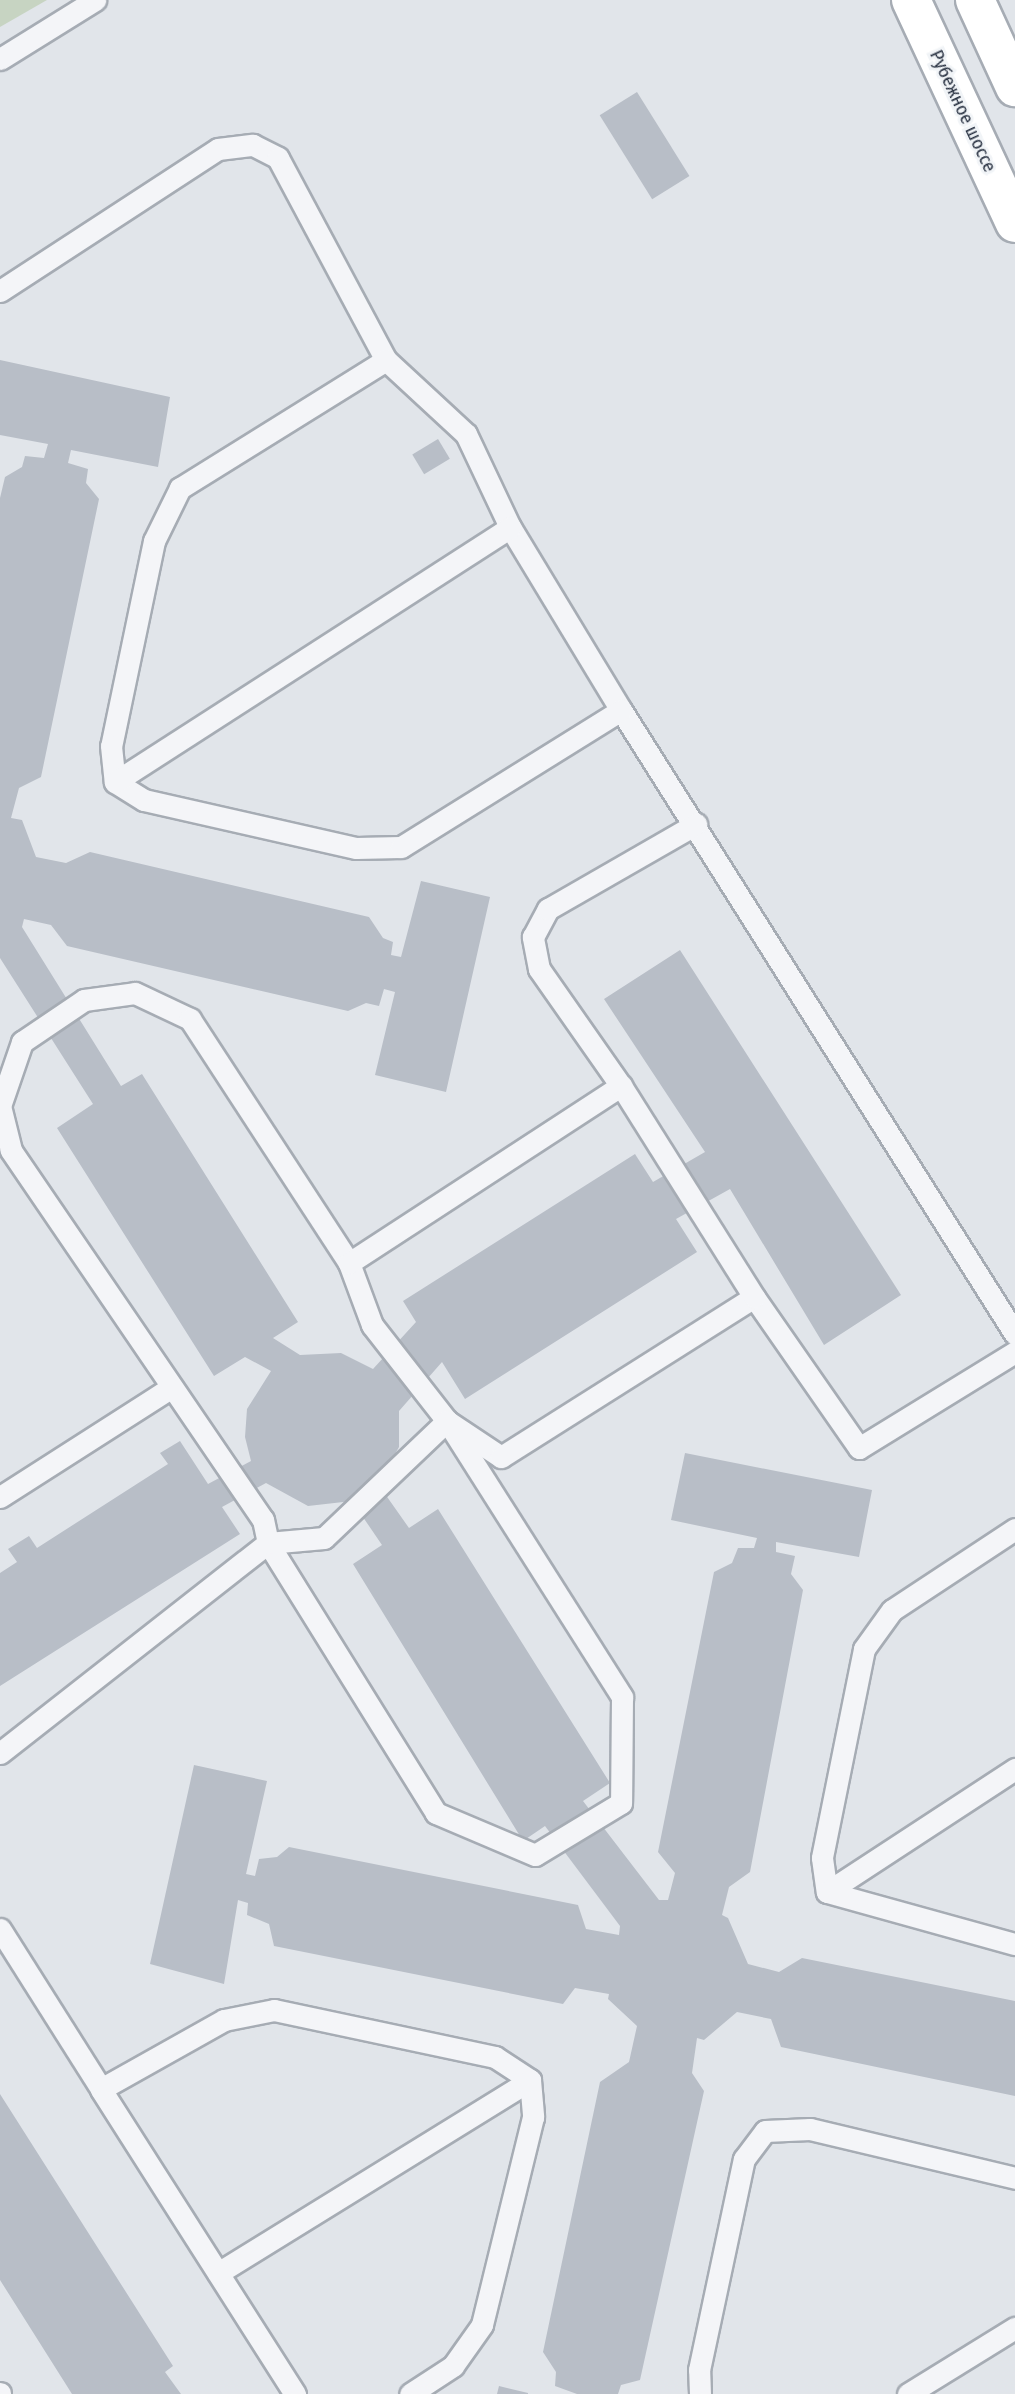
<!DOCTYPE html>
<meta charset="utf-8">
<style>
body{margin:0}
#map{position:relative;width:1015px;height:2394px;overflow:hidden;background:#e1e5ea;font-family:"Fira Sans Condensed",sans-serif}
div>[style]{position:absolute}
.green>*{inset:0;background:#c7d4c2}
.building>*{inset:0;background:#b8bec7;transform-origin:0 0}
.roads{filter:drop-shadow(2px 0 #a6acb4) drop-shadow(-2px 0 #a6acb4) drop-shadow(0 2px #a6acb4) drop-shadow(0 -2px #a6acb4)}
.lane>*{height:21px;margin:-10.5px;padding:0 10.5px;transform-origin:10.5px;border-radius:10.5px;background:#f4f5f8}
.primary>*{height:38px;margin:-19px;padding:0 19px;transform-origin:19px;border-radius:19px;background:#fff}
span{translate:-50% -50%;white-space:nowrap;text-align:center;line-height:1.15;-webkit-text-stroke:6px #f1f4f7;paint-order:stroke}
.street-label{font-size:19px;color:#293242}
</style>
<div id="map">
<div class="green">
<i style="clip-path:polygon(0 0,47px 0,0 27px)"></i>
</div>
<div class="building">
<i style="left:637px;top:92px;width:99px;height:44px;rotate:58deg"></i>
<i style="clip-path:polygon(0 360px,170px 397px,158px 467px,71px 450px,68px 463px,88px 469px,86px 483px,99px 499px,41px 777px,19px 788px,11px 818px,22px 820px,36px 857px,66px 863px,90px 852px,369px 917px,383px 938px,393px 942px,391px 955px,401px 957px,421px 881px,490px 897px,446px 1092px,375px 1075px,395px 992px,384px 989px,379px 1006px,366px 1003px,348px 1011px,67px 946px,51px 925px,24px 919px,22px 927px,121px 1086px,142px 1074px,298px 1322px,273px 1338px,300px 1355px,341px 1353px,373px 1369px,416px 1322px,403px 1301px,635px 1154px,653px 1182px,705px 1152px,604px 999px,680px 950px,901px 1295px,824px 1345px,730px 1189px,676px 1219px,697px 1252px,465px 1399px,442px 1362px,399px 1411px,399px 1447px,378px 1484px,409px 1528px,438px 1509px,610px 1783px,583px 1801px,659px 1900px,668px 1900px,675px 1873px,658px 1852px,714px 1572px,732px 1563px,738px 1548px,754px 1548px,757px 1538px,671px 1520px,685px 1453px,872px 1490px,859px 1557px,776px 1542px,776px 1552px,795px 1556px,791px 1574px,803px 1590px,750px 1872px,729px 1887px,722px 1915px,728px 1918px,748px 1964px,779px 1972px,802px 1958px,1015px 2001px,1015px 2096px,781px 2047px,771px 2019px,737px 2012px,704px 2040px,697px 2038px,692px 2073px,704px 2091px,640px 2380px,621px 2385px,618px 2394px,577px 2394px,555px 2386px,556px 2372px,543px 2352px,600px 2082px,629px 2062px,637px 2026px,608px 1999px,609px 1994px,575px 1988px,563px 2004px,274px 1946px,269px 1924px,247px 1915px,248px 1903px,238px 1900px,224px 1984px,150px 1964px,194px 1765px,267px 1781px,246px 1874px,255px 1876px,259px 1859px,277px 1857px,289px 1847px,578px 1905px,586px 1929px,619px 1935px,620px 1926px,545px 1826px,523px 1841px,353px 1564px,382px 1545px,352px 1501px,308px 1506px,266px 1483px,222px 1507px,240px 1534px,0 1686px,0 1573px,17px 1562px,8px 1549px,29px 1536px,37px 1548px,168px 1464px,160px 1453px,180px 1441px,208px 1484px,251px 1461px,245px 1437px,247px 1409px,271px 1371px,245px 1357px,214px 1376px,57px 1128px,93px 1104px,0 958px,0 498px,5px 477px,22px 467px,25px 456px,44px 458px,48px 444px,0 435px)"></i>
<i style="left:438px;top:439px;width:23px;height:30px;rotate:59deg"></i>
<i style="clip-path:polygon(0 2094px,173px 2366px,165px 2372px,181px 2394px,72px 2394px,0 2280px)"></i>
<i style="clip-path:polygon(499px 2386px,528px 2393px,528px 2394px,497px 2394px)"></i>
</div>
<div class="roads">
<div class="lane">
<i style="left:0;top:59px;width:112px;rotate:-31.8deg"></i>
<i style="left:0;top:291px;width:260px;rotate:-33.1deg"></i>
<i style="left:218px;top:149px;width:35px;rotate:-7deg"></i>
<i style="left:253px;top:145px;width:28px;rotate:27deg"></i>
<i style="left:278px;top:158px;width:229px;rotate:61.9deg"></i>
<i style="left:386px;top:360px;width:109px;rotate:42.8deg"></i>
<i style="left:466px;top:434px;width:103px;rotate:64.7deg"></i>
<i style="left:510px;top:527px;width:214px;rotate:58.8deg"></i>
<i style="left:621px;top:710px;width:738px;rotate:57.73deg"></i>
<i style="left:386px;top:360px;width:243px;rotate:148.1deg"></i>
<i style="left:180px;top:488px;width:59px;rotate:116.1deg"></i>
<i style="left:154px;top:541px;width:209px;rotate:101.8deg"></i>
<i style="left:111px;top:746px;width:36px;rotate:84deg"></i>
<i style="left:115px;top:782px;width:34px;rotate:32deg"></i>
<i style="left:144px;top:800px;width:217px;rotate:12.8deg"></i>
<i style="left:356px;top:848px;width:45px;rotate:-1.3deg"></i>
<i style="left:401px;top:847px;width:259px;rotate:-31.9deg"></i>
<i style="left:115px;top:782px;width:470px;rotate:-32.8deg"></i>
<i style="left:135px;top:993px;width:61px;rotate:25.3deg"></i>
<i style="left:190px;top:1019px;width:291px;rotate:56.9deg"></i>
<i style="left:349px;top:1263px;width:66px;rotate:69.6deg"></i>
<i style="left:372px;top:1325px;width:122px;rotate:52deg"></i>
<i style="left:447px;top:1421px;width:327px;rotate:57.6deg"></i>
<i style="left:622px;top:1697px;width:106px;rotate:90.5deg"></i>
<i style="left:621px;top:1803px;width:100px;rotate:148.8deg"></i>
<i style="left:535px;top:1855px;width:108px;rotate:-157deg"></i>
<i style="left:436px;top:1813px;width:318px;rotate:-121.9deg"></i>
<i style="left:268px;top:1543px;width:24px;rotate:-102deg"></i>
<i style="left:263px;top:1520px;width:448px;rotate:-124.3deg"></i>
<i style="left:11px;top:1150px;width:45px;rotate:-104deg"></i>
<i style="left:0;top:1106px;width:68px;rotate:-71deg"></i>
<i style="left:22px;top:1042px;width:75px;rotate:-34.1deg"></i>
<i style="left:84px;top:1000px;width:51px;rotate:-7.8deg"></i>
<i style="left:349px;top:1263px;width:325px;rotate:-33.1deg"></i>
<i style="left:754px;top:1297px;width:184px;rotate:55.2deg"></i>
<i style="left:859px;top:1448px;width:183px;rotate:-31.6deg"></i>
<i style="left:0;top:1497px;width:201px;rotate:-32.6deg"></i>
<i style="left:1015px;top:1529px;width:147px;rotate:146.6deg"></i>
<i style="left:892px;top:1610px;width:48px;rotate:125.7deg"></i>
<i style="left:864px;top:1649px;width:213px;rotate:101.4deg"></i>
<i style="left:822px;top:1858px;width:34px;rotate:82deg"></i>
<i style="left:827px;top:1892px;width:195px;rotate:15.5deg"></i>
<i style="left:0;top:1753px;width:340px;rotate:-38.1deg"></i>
<i style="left:268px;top:1543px;width:56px;rotate:-5.1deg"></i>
<i style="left:324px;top:1538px;width:170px;rotate:-43.6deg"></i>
<i style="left:447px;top:1421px;width:65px;rotate:33.7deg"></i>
<i style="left:501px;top:1457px;width:299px;rotate:-32.3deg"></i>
<i style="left:754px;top:1297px;width:249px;rotate:-122.2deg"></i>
<i style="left:621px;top:1086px;width:143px;rotate:-125deg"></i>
<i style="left:539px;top:969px;width:33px;rotate:-101deg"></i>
<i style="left:533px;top:937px;width:32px;rotate:-62deg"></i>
<i style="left:548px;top:909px;width:171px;rotate:-29.9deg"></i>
<i style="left:827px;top:1892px;width:225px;rotate:-33.2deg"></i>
<i style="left:0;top:1929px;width:189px;rotate:57.7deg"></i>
<i style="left:218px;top:2273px;width:367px;rotate:-31.7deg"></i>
<i style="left:0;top:2393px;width:1px;rotate:90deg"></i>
<i style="left:295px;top:2394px;width:361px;rotate:-122.5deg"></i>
<i style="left:101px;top:2089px;width:141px;rotate:-29.3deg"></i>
<i style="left:224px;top:2020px;width:51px;rotate:-11.3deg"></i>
<i style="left:274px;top:2010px;width:226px;rotate:12deg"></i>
<i style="left:495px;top:2057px;width:42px;rotate:33.3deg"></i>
<i style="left:530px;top:2080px;width:37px;rotate:85deg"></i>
<i style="left:533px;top:2117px;width:214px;rotate:103.8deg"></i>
<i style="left:482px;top:2325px;width:50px;rotate:125.3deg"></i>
<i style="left:453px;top:2366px;width:51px;rotate:146.9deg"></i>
<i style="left:700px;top:2394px;width:24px;rotate:-92deg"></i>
<i style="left:699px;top:2370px;width:216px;rotate:-78deg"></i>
<i style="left:744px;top:2159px;width:35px;rotate:-53deg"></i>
<i style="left:765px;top:2131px;width:45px;rotate:-2.5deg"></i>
<i style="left:810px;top:2129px;width:211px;rotate:13.4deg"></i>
<i style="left:908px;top:2394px;width:126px;rotate:-31.7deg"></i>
</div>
<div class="primary">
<i style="left:911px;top:0;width:246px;rotate:65deg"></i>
<i style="left:975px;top:0;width:96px;rotate:65.3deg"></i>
</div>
</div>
<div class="street-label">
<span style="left:963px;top:111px;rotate:65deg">Рубежное шоссе</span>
</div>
</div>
